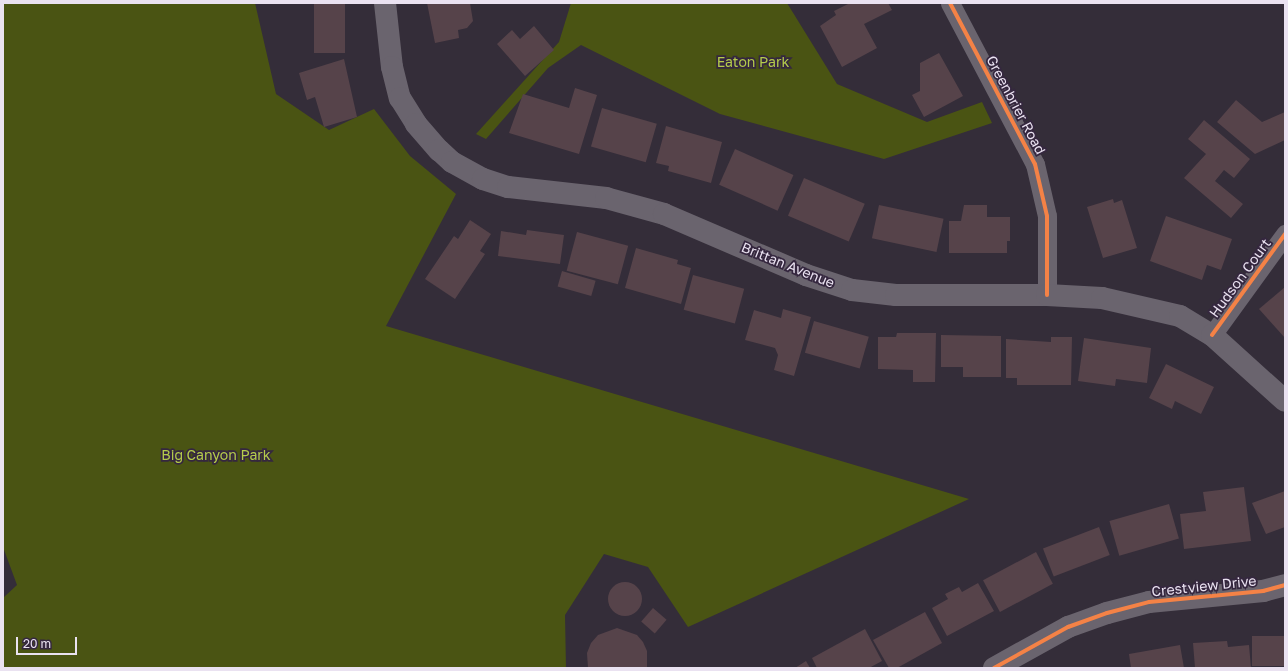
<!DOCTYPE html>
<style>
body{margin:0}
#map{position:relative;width:1288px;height:671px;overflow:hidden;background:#342d39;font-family:"Golos Text",sans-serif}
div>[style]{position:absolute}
.green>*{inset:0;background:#4a5413}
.building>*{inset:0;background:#56434a;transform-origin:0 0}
.round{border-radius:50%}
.minor>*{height:19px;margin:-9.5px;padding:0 9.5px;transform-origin:9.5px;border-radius:9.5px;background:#6a646e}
.tertiary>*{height:22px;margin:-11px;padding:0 11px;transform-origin:11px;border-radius:11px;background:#6a646e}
.secondary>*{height:22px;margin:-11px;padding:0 11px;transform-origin:11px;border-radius:11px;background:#6a646e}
.cycleway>*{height:4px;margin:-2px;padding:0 2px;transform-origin:2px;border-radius:2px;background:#f48246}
span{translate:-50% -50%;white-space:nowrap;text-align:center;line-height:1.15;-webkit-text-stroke:3.5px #35273f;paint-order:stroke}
.park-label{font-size:14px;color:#b5cc4b}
.street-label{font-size:14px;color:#eae2f1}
.frame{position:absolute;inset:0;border:4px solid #eae2f1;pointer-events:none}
.scale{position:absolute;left:16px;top:637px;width:61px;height:18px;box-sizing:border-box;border:2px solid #eae2f1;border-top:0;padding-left:5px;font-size:12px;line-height:14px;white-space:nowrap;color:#eae2f1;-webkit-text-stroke:3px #35273f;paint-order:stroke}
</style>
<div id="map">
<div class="green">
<i style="clip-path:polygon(3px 3px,255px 3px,276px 94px,329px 130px,374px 109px,410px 156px,456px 194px,386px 326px,969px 499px,688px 627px,648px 567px,604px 554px,565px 615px,566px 668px,3px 668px,3px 598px,17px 585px,3px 547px)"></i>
<i style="clip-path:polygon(571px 3px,787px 3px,837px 84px,927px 122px,982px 102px,992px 123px,884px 159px,720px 114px,581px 45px,548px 68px,486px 139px,476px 134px,559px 42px)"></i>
</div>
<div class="building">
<i style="left:314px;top:3px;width:31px;height:50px"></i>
<i style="clip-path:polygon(427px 3px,470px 3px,473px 21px,467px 28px,458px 30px,459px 38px,435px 43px)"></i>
<i style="clip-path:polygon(850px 3px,888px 3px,892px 10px,864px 24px,877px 48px,842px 67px,820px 26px,836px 15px,834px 11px)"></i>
<i style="clip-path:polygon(534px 26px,554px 50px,525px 76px,497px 44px,512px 30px,520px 39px)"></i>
<i style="clip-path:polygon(939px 53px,963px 96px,924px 117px,912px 95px,920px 91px,920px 63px)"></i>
<i style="clip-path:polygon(344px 59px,357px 117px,324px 127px,315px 97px,307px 100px,299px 73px)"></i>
<i style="clip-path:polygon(575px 88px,597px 95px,579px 154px,509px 133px,523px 94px,569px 108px)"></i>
<i style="clip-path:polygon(1236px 100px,1262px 122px,1285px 112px,1285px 140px,1255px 154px,1217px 122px)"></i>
<i style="left:602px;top:108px;width:57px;height:40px;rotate:16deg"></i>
<i style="clip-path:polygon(1204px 120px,1250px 159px,1234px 178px,1224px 170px,1215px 181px,1243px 204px,1231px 218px,1184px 178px,1206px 154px,1188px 139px)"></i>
<i style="clip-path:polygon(666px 126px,722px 142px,711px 183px,668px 171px,669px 166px,656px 163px)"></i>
<i style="left:735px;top:149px;width:64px;height:39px;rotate:24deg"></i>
<i style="left:804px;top:178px;width:66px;height:41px;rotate:23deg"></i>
<i style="clip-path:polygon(1113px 199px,1114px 203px,1122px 200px,1137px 248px,1103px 258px,1087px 207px)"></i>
<i style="left:879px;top:205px;width:66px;height:34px;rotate:12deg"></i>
<i style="clip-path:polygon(964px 205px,987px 205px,987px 217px,1010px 217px,1010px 241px,1007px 241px,1007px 253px,949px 253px,949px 221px,961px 221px)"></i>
<i style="clip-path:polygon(1166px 216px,1232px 239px,1221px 270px,1207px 265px,1202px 280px,1150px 261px)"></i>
<i style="clip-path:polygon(470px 220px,491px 234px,480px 251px,485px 254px,455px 299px,425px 279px,454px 236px,458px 239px)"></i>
<i style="clip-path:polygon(527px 230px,564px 235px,560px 264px,498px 256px,501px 231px,526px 235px)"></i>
<i style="left:577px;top:232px;width:53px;height:40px;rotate:15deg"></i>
<i style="clip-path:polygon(636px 248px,678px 260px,677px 264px,691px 268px,681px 304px,625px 288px)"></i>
<i style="left:562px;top:271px;width:35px;height:16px;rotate:16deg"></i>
<i style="left:693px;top:275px;width:53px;height:36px;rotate:15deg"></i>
<i style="clip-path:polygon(1285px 287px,1285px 338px,1259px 309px)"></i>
<i style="clip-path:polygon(783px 309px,811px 317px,794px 376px,774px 370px,778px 355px,775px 348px,745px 340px,754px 310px,781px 318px)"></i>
<i style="left:814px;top:321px;width:57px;height:33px;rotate:16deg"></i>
<i style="clip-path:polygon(897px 333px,936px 333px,935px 382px,913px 382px,913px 370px,878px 369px,878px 337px,896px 337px)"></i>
<i style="clip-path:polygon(941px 335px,1001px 336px,1001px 377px,963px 377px,963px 367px,941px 367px)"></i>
<i style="clip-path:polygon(1051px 337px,1072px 337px,1071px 385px,1017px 385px,1017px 378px,1006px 378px,1006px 339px,1051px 342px)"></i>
<i style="clip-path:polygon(1084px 338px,1151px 348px,1147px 383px,1116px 379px,1115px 386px,1078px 381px)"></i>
<i style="clip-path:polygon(1166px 364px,1214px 387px,1201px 414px,1175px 401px,1172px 409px,1149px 398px)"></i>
<i style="clip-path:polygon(1244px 487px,1251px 541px,1184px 549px,1180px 514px,1206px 511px,1203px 492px)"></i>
<i style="clip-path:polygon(1285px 491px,1285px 527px,1266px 534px,1252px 503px)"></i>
<i style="left:1169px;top:504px;width:36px;height:62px;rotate:74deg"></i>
<i style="left:1099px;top:527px;width:30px;height:60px;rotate:69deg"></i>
<i style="left:1036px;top:552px;width:36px;height:60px;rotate:62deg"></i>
<i class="round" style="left:608px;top:582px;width:34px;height:34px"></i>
<i style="clip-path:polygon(978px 583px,994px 611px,947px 636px,932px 608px,948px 599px,945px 594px,959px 587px,962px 592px)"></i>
<i style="left:653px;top:608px;width:18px;height:18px;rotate:41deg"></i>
<i style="clip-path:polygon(925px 612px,942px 643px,897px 668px,889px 668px,873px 640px)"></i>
<i style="clip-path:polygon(617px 628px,637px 635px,643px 642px,647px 651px,647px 668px,588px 668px,587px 653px,591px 643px,598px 635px)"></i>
<i style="clip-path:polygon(865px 629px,882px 661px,869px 668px,817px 668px,812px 658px)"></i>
<i style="left:1285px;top:636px;width:30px;height:33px;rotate:90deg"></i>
<i style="clip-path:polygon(1227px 641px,1228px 647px,1249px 645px,1251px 668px,1195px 668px,1193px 643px)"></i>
<i style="clip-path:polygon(1180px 645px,1184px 668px,1131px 668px,1129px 654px)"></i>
<i style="clip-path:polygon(806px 661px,810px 668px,795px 668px)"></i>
</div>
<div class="minor">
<i style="left:950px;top:3px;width:182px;rotate:62.2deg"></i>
<i style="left:1035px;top:164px;width:53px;rotate:77deg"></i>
<i style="left:1047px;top:216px;width:79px;rotate:90deg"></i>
<i style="left:1212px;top:335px;width:125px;rotate:-54.1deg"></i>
</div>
<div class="tertiary">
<i style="left:994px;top:668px;width:85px;rotate:-29deg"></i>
<i style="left:1068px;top:627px;width:41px;rotate:-19.7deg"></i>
<i style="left:1107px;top:613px;width:43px;rotate:-14.7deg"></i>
<i style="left:1149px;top:602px;width:115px;rotate:-5.5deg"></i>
<i style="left:1263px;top:591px;width:23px;rotate:-15deg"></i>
</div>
<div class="secondary">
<i style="left:385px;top:3px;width:64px;rotate:83.8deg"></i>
<i style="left:392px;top:67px;width:32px;rotate:76deg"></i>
<i style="left:400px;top:98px;width:31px;rotate:58deg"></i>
<i style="left:416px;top:124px;width:35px;rotate:49deg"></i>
<i style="left:439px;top:150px;width:18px;rotate:43deg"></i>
<i style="left:452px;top:162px;width:35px;rotate:29deg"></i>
<i style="left:483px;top:179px;width:26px;rotate:18deg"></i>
<i style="left:508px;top:187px;width:99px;rotate:6.4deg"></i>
<i style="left:606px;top:198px;width:60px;rotate:15.4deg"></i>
<i style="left:664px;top:214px;width:155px;rotate:23.2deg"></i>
<i style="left:806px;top:275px;width:48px;rotate:18.1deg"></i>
<i style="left:852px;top:290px;width:44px;rotate:6.5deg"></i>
<i style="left:896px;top:295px;width:151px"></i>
<i style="left:1047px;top:295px;width:55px;rotate:3.1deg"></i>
<i style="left:1102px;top:298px;width:80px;rotate:13deg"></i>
<i style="left:1180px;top:316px;width:37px;rotate:31deg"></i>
<i style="left:1212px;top:335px;width:98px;rotate:42.1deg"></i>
</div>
<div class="cycleway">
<i style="left:950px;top:3px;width:182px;rotate:62.2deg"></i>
<i style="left:1035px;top:164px;width:53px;rotate:77deg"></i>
<i style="left:1047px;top:216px;width:79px;rotate:90deg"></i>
<i style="left:1212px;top:335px;width:125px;rotate:-54.1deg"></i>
<i style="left:994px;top:668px;width:85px;rotate:-29deg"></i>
<i style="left:1068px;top:627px;width:41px;rotate:-19.7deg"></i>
<i style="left:1107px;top:613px;width:43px;rotate:-14.7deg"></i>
<i style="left:1149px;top:602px;width:115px;rotate:-5.5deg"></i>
<i style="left:1263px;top:591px;width:23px;rotate:-15deg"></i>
</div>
<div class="park-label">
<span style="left:753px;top:62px">Eaton Park</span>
<span style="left:216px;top:455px">Big Canyon Park</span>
</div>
<div class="street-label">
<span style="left:1016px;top:105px;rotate:62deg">Greenbrier Road</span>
<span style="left:788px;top:265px;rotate:22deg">Brittan Avenue</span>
<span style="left:1240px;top:278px;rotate:-54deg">Hudson Court</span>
<span style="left:1204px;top:586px;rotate:-6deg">Crestview Drive</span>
</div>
<div class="frame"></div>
<div class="scale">20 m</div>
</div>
